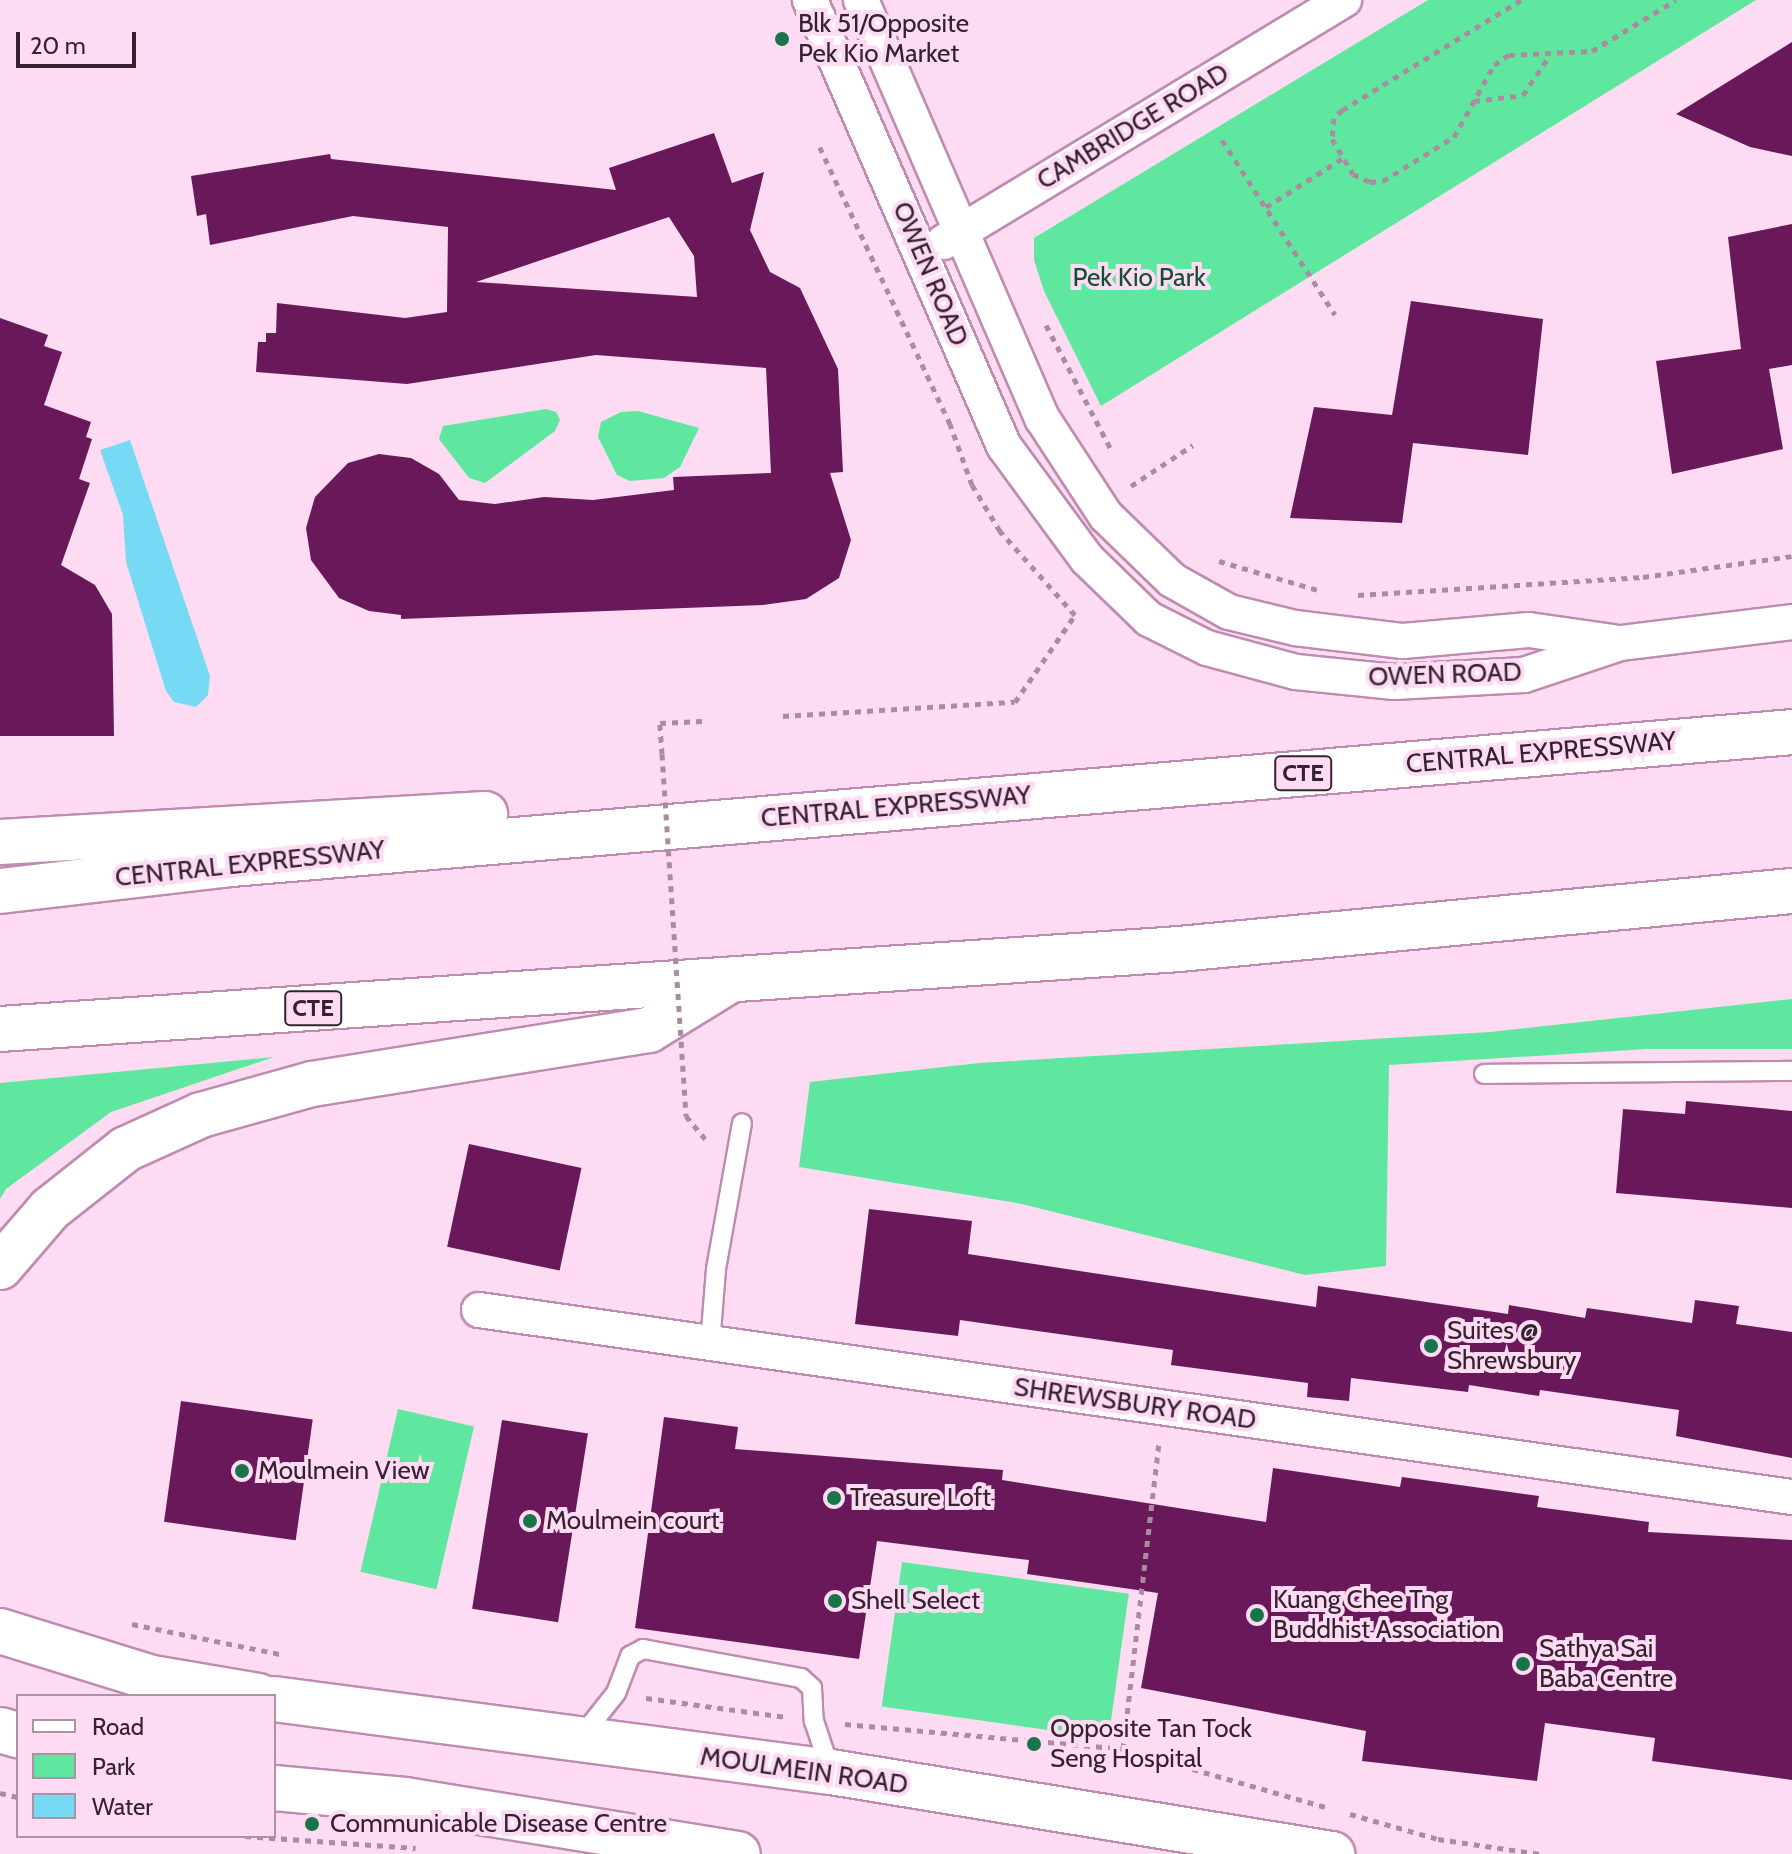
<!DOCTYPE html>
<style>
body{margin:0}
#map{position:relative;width:1792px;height:1854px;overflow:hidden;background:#fddbf3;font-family:Cabin,sans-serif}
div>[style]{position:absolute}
.green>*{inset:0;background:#5fe7a0;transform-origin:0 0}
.water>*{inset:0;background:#76daf5}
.building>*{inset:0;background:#691959;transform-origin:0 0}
.path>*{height:5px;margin-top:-2.5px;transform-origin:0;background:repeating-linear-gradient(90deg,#a98ca0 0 6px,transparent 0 12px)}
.roads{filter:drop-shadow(2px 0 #bf8bb0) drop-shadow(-2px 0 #bf8bb0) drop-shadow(0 2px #bf8bb0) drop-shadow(0 -2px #bf8bb0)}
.service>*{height:18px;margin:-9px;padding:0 9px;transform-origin:9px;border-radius:9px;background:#fff}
.minor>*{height:34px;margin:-17px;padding:0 17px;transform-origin:17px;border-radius:17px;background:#fff}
.primary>*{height:44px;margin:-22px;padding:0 22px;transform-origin:22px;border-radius:22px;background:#fff}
.motorway>*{height:44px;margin:-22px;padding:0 22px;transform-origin:22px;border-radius:22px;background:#fff}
.path-bridge>*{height:5px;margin-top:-2.5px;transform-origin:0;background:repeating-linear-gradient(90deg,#a98ca0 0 6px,transparent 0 12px)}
.dots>*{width:22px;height:22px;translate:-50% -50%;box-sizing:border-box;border:4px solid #fddbf3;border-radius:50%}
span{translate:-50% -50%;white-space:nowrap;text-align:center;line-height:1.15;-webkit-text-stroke:8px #fddbf3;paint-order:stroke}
.shield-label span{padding:2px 6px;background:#fddbf3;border:2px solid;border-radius:6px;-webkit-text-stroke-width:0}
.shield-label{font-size:24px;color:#362130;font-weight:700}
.poi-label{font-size:26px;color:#362130}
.left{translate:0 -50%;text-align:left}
.street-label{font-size:26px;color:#362130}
.park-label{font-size:26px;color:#124e31}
.legend{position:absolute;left:16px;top:1694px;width:260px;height:144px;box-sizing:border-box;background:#fddbf3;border:2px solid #ad91a5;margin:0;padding:10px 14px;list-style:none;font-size:24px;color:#362130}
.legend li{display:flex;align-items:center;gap:16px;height:40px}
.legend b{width:40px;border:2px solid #ad91a5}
.scale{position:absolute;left:16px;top:32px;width:120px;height:36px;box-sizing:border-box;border:4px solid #362130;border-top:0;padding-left:10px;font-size:24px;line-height:28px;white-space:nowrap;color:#362130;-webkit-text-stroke:6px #fddbf3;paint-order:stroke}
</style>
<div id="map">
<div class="green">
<i style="clip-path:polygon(1428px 0,1756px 0,1101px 406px,1044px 291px,1034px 260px,1034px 238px)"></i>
<i style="clip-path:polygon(546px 409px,556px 412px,560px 420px,555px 431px,485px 483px,469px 478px,439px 439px,443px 426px)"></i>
<i style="clip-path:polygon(638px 411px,699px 428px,680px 467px,664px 478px,630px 481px,617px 475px,598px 437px,601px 422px,621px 412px)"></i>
<i style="clip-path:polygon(1792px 999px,1792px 1049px,1647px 1049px,1389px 1065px,1386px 1266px,1305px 1275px,1022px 1204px,799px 1167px,810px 1082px,979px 1063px,1490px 1032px)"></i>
<i style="clip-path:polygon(274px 1057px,111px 1112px,6px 1189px,0 1199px,0 1083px)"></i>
<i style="left:398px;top:1409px;width:78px;height:167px;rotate:13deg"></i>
<i style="left:902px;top:1562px;width:229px;height:146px;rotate:8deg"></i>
</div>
<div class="water">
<i style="clip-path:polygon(130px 440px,210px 676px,208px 695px,196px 707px,174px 702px,166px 691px,126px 562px,123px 515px,100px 450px)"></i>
</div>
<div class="building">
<i style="clip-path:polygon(1792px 42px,1792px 156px,1750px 147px,1676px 114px)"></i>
<i style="clip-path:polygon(evenodd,714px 133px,732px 183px,764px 172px,750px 230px,770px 272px,800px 288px,838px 369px,843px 472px,830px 473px,851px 540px,839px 578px,806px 599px,763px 605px,401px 619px,401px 615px,369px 611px,339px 598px,311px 560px,306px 528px,315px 497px,348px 463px,379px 454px,411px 458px,439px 474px,459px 500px,495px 504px,544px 497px,593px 500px,674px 490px,673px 477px,771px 473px,766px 368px,596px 355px,407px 384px,256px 372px,258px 342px,266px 342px,266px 333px,276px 333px,277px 303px,405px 318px,447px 312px,448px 227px,353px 216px,210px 245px,206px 214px,197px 216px,191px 176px,330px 154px,331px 159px,616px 190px,609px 168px,714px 133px,669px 217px,694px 256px,697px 297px,476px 282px,669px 217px)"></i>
<i style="clip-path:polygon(1792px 224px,1792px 365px,1769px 369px,1783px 449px,1672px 474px,1656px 361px,1741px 349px,1728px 237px)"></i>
<i style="clip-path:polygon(1411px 301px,1543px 319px,1528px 455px,1413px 443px,1402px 523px,1290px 518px,1314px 407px,1392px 415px)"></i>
<i style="clip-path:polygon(0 318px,48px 335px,44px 346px,62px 352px,44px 405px,91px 422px,86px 437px,92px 439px,79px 479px,90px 483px,61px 565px,95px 585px,112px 614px,114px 736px,0 736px)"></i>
<i style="clip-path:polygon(1686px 1101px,1792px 1111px,1792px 1208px,1616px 1193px,1623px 1109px,1685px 1114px)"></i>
<i style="left:469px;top:1144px;width:115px;height:105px;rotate:12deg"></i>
<i style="clip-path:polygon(869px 1209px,972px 1221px,968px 1254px,1316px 1307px,1318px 1286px,1508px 1314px,1509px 1305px,1585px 1318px,1587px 1308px,1692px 1323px,1695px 1300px,1739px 1306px,1736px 1324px,1792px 1332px,1792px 1458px,1676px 1436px,1679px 1410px,1540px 1390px,1539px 1396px,1469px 1385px,1468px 1392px,1351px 1378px,1349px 1401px,1307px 1397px,1308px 1383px,1171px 1365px,1173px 1350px,960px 1320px,958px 1336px,855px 1324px)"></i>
<i style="left:181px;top:1401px;width:133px;height:122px;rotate:8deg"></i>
<i style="clip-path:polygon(664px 1417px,738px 1427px,735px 1449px,1003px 1470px,1002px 1480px,1266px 1522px,1273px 1468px,1400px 1487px,1402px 1477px,1539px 1496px,1537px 1507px,1649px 1522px,1648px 1532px,1792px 1540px,1792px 1780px,1652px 1761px,1655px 1738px,1545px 1723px,1537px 1781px,1362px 1761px,1366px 1731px,1141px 1688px,1158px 1593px,1027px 1574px,1029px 1560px,877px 1541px,859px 1659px,635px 1628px)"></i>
<i style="left:502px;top:1420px;width:87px;height:191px;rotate:9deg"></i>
</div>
<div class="path">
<i style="left:1521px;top:0;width:210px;rotate:148.4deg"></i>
<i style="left:1342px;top:110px;width:11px;rotate:135deg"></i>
<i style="left:1334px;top:118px;width:21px;rotate:95deg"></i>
<i style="left:1332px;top:139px;width:41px;rotate:59deg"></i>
<i style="left:1353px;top:174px;width:19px;rotate:25deg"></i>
<i style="left:1370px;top:182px;width:13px;rotate:-4deg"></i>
<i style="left:1383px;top:181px;width:84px;rotate:-31.8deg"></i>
<i style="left:1454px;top:137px;width:82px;rotate:-60.9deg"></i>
<i style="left:1494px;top:65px;width:18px;rotate:-34deg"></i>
<i style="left:1509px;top:55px;width:83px;rotate:-2.8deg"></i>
<i style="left:1592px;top:51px;width:98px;rotate:-31.3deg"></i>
<i style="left:1474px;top:101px;width:49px;rotate:-7deg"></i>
<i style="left:1523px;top:95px;width:48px;rotate:-56deg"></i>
<i style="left:1222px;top:140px;width:208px;rotate:57.1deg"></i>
<i style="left:1266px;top:207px;width:91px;rotate:-32.5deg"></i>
<i style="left:1046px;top:325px;width:142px;rotate:62.4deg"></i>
<i style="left:1131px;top:486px;width:74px;rotate:-33.5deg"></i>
<i style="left:1219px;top:561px;width:106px;rotate:16.4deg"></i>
<i style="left:1358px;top:595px;width:286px;rotate:-3.6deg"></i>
<i style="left:1643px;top:577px;width:150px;rotate:-8deg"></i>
<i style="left:783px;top:716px;width:232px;rotate:-3.5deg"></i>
<i style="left:1015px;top:702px;width:106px;rotate:-55.4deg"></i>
<i style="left:1075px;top:615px;width:113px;rotate:-131.8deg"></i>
<i style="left:1000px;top:531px;width:54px;rotate:-121.3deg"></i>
<i style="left:972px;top:485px;width:65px;rotate:-109.8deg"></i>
<i style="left:950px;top:424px;width:307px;rotate:-115.2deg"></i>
<i style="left:662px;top:754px;width:31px;rotate:-94deg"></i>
<i style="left:660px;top:723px;width:42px;rotate:-2.7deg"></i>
<i style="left:686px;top:1116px;width:35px;rotate:50deg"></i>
<i style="left:132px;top:1624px;width:155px;rotate:11.5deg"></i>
<i style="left:646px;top:1698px;width:142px;rotate:7.7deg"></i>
<i style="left:845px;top:1724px;width:279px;rotate:5.1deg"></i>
<i style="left:1123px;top:1749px;width:210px;rotate:16deg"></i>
<i style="left:1123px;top:1749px;width:307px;rotate:-83.3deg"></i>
<i style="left:0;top:1793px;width:18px;rotate:13deg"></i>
<i style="left:1350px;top:1814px;width:91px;rotate:15.9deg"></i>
<i style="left:1438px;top:1839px;width:103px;rotate:8.4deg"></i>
<i style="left:245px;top:1836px;width:171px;rotate:4deg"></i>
</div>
<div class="roads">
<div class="service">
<i style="left:1484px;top:1074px;width:308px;rotate:-0.6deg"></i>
<i style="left:710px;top:1344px;width:75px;rotate:-85.4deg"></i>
<i style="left:716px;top:1269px;width:148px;rotate:-79.9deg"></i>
<i style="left:581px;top:1737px;width:56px;rotate:-51.5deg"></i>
<i style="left:616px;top:1693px;width:40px;rotate:-69deg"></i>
<i style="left:630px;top:1656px;width:15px;rotate:-28deg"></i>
<i style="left:643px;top:1649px;width:161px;rotate:10.4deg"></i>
<i style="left:801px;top:1678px;width:15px;rotate:42deg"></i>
<i style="left:812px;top:1688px;width:33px;rotate:87deg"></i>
<i style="left:814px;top:1721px;width:54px;rotate:71.6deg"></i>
</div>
<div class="minor">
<i style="left:810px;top:0;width:486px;rotate:66.5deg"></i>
<i style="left:1004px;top:446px;width:140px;rotate:53.7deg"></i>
<i style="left:1087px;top:559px;width:86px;rotate:44.1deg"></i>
<i style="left:1149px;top:619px;width:65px;rotate:26.6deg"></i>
<i style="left:1207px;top:648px;width:92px;rotate:15.1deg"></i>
<i style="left:1296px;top:672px;width:99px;rotate:5.8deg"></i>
<i style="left:1394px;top:682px;width:130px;rotate:-3.1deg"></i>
<i style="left:1524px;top:675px;width:102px;rotate:-18.3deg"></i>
<i style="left:1621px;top:643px;width:172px;rotate:-7deg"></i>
<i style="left:861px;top:0;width:456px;rotate:66.6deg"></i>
<i style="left:1042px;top:418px;width:117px;rotate:56.9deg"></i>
<i style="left:1106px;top:516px;width:92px;rotate:44.1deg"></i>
<i style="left:1172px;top:580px;width:65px;rotate:29.3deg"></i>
<i style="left:1229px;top:612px;width:68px;rotate:13.6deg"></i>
<i style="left:1295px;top:628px;width:109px;rotate:6.9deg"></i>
<i style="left:1403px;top:641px;width:126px;rotate:-5deg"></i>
<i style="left:1529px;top:630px;width:85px;rotate:8.1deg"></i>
<i style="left:944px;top:242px;width:468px;rotate:-31.2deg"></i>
<i style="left:479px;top:1310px;width:1326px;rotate:8.11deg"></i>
</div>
<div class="primary">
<i style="left:0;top:1631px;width:159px;rotate:17.2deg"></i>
<i style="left:152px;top:1678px;width:108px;rotate:9.6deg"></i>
<i style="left:274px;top:1699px;width:562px;rotate:7.47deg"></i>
<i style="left:831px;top:1772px;width:508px;rotate:9.3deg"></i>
<i style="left:0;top:1730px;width:19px;rotate:16deg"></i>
<i style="left:274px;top:1788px;width:132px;rotate:5.2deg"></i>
<i style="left:405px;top:1800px;width:337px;rotate:9.2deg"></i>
</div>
<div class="motorway">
<i style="left:0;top:842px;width:486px;rotate:-3.3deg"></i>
<i style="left:0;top:891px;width:233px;rotate:-6.7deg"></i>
<i style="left:231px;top:864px;width:1567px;rotate:-4.83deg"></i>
<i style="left:0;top:1029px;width:1182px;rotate:-3.88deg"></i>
<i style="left:1179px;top:949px;width:616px;rotate:-5.41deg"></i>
<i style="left:0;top:1267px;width:77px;rotate:-49.2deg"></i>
<i style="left:50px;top:1209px;width:97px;rotate:-38.3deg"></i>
<i style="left:126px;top:1149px;width:82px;rotate:-24.4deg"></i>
<i style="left:201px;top:1115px;width:115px;rotate:-15.6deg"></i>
<i style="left:312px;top:1084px;width:341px;rotate:-9.1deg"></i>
<i style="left:649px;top:1030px;width:92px;rotate:-31.6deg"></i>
</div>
</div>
<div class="path-bridge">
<i style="left:662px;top:754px;width:363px;rotate:86.2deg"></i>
</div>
<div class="dots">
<i style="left:782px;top:39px;background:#187449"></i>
<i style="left:1431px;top:1346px;background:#187449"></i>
<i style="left:242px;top:1471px;background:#187449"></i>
<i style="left:834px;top:1498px;background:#187449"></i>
<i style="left:530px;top:1521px;background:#187449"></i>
<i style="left:835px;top:1601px;background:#187449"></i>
<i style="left:1257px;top:1615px;background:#187449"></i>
<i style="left:1523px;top:1664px;background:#187449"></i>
<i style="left:1034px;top:1744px;background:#187449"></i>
<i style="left:312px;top:1824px;background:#187449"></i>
</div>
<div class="shield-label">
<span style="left:1303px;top:773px">CTE</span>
<span style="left:313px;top:1008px">CTE</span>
</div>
<div class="poi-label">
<span class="left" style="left:798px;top:39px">Blk 51/Opposite<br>Pek Kio Market</span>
<span class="left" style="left:1447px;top:1346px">Suites @<br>Shrewsbury</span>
<span class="left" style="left:258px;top:1471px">Moulmein View</span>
<span class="left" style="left:850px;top:1498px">Treasure Loft</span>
<span class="left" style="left:546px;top:1521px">Moulmein court</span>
<span class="left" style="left:1273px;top:1615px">Kuang Chee Tng<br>Buddhist Association</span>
<span class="left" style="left:851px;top:1601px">Shell Select</span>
<span class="left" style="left:1539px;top:1664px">Sathya Sai<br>Baba Centre</span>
<span class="left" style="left:1050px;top:1744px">Opposite Tan Tock<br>Seng Hospital</span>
<span class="left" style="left:330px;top:1824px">Communicable Disease Centre</span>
</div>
<div class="street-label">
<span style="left:1133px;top:127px;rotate:-31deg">CAMBRIDGE ROAD</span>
<span style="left:930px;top:274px;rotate:67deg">OWEN ROAD</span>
<span style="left:1445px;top:675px;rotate:-2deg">OWEN ROAD</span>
<span style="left:1541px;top:753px;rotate:-5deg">CENTRAL EXPRESSWAY</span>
<span style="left:896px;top:807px;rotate:-5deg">CENTRAL EXPRESSWAY</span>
<span style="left:250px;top:864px;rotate:-6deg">CENTRAL EXPRESSWAY</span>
<span style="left:1135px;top:1404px;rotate:8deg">SHREWSBURY ROAD</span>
<span style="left:804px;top:1771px;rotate:8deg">MOULMEIN ROAD</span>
</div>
<div class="park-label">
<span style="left:1139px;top:278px">Pek Kio Park</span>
</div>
<ul class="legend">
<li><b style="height:10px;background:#fff"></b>Road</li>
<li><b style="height:22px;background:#5fe7a0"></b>Park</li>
<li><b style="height:22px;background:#76daf5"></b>Water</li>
</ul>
<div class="scale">20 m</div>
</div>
